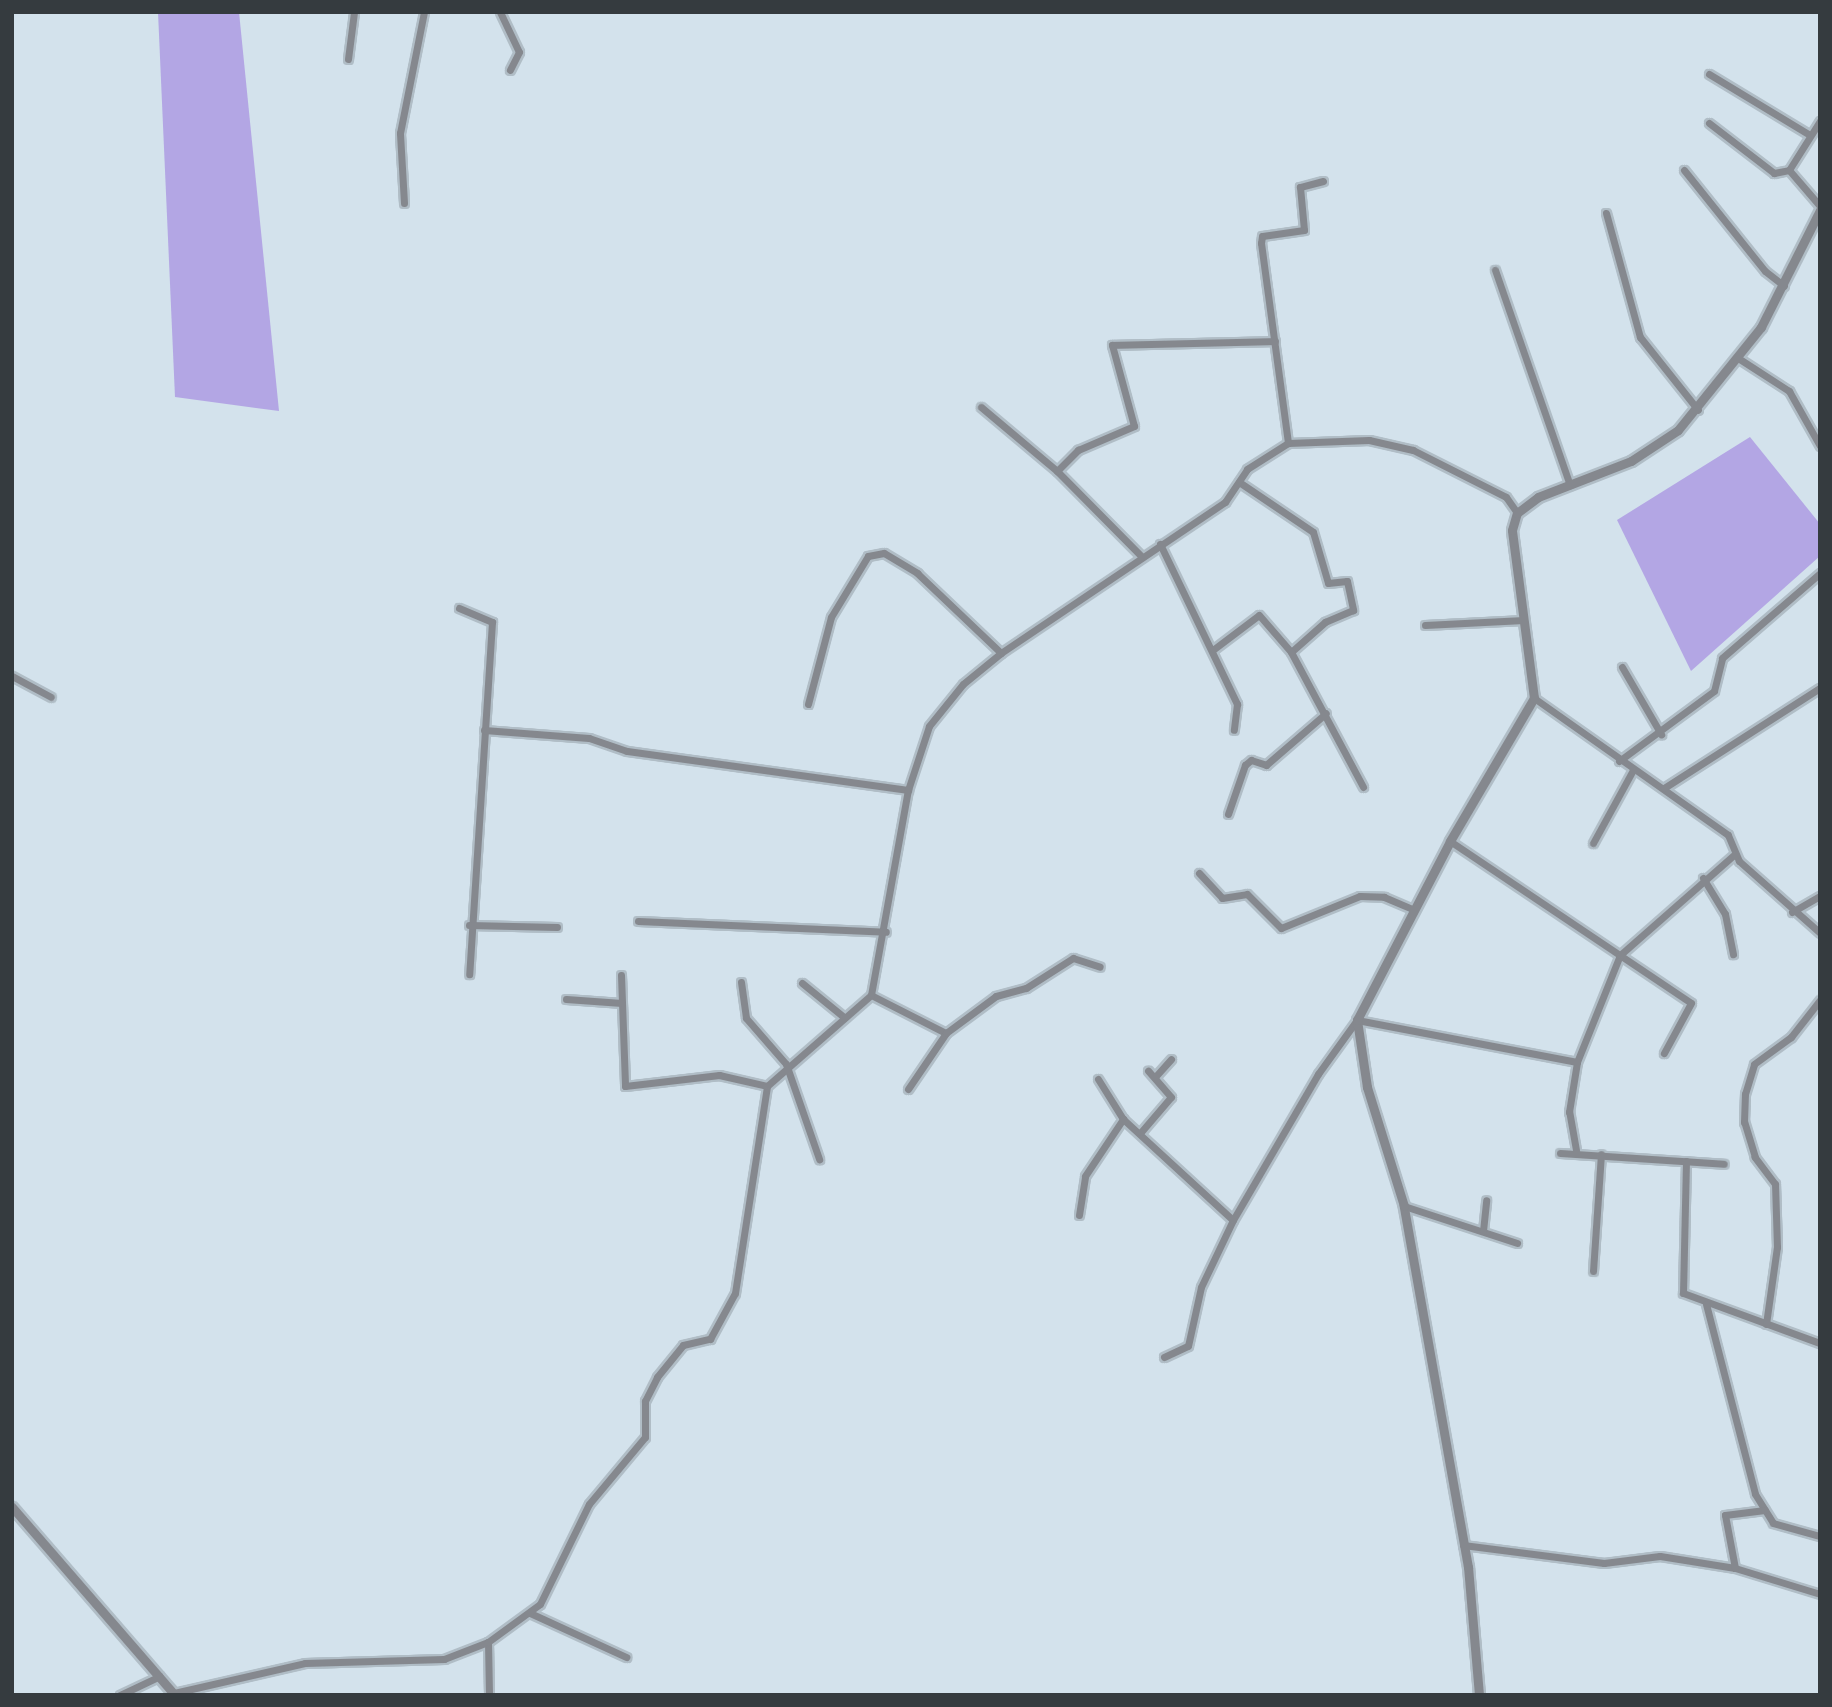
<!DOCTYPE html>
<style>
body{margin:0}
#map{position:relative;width:1832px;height:1707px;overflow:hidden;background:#d3e2ec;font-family:Barlow,sans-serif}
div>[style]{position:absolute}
.forest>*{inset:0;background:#b3a6e4}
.roads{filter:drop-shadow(2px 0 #b0bdc6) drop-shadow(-2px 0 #b0bdc6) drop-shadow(0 2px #b0bdc6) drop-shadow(0 -2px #b0bdc6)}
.minor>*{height:7px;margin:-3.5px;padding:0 3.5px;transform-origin:3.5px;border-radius:3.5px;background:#85888e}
.tertiary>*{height:9px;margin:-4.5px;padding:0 4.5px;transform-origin:4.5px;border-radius:4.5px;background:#85888e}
span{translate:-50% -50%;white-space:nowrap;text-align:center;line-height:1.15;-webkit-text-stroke:7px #fff;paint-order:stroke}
.frame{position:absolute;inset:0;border:14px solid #353b3f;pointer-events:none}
</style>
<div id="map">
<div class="forest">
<i style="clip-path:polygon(158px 12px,239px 12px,279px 411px,175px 397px)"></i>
<i style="clip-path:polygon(1750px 437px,1820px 524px,1820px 556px,1691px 671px,1617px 520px)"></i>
</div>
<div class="roads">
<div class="minor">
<i style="left:500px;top:12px;width:44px;rotate:64.6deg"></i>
<i style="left:519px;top:52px;width:20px;rotate:117deg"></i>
<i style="left:348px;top:59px;width:47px;rotate:-82.7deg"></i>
<i style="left:1709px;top:74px;width:116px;rotate:31.2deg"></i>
<i style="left:1709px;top:123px;width:82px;rotate:37.6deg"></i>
<i style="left:1774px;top:173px;width:15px;rotate:-11deg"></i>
<i style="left:1789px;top:170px;width:48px;rotate:49.3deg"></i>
<i style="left:1684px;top:170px;width:129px;rotate:51.3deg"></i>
<i style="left:1765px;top:271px;width:24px;rotate:38deg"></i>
<i style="left:1789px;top:170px;width:58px;rotate:-57.7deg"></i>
<i style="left:1323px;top:181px;width:24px;rotate:165deg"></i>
<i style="left:1300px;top:187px;width:43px;rotate:84.7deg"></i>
<i style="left:1304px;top:230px;width:42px;rotate:171.9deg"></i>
<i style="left:1262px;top:236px;width:7px;rotate:98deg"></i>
<i style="left:1261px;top:243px;width:202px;rotate:82.3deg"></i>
<i style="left:1288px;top:443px;width:81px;rotate:-2.1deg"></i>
<i style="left:1369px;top:440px;width:45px;rotate:12.8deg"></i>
<i style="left:1413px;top:450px;width:104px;rotate:26.8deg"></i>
<i style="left:1506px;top:497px;width:19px;rotate:55deg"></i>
<i style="left:404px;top:203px;width:70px;rotate:-93.3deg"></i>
<i style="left:400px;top:133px;width:123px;rotate:-78.8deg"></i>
<i style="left:1606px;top:213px;width:129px;rotate:74.7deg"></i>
<i style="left:1640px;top:337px;width:93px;rotate:51.5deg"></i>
<i style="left:1495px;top:270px;width:228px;rotate:70.8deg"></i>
<i style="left:1738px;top:358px;width:61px;rotate:32.9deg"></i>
<i style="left:1789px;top:391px;width:63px;rotate:60.6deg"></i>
<i style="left:981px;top:407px;width:99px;rotate:40.1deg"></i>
<i style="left:1057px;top:471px;width:121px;rotate:45.3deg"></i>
<i style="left:1057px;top:471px;width:30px;rotate:-45deg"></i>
<i style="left:1078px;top:450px;width:61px;rotate:-23.2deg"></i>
<i style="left:1134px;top:426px;width:84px;rotate:-105.2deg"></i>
<i style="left:1112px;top:345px;width:163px;rotate:-1.4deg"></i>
<i style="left:1239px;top:482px;width:89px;rotate:34deg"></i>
<i style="left:1313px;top:532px;width:53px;rotate:73.6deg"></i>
<i style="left:1328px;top:583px;width:19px;rotate:-6deg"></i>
<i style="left:1347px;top:581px;width:30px;rotate:78deg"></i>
<i style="left:1353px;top:610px;width:30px;rotate:157deg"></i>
<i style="left:1325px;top:622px;width:45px;rotate:138.6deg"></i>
<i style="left:1160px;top:544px;width:178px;rotate:64.3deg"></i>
<i style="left:1237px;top:704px;width:26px;rotate:97deg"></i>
<i style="left:459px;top:608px;width:36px;rotate:23deg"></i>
<i style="left:492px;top:622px;width:353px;rotate:93.7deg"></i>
<i style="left:1425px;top:625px;width:99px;rotate:-2.9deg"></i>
<i style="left:1214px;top:649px;width:56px;rotate:-37.1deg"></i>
<i style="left:1259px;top:615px;width:49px;rotate:49.1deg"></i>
<i style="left:1291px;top:652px;width:153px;rotate:61.9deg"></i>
<i style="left:1622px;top:667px;width:78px;rotate:59.8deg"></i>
<i style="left:12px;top:676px;width:44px;rotate:28.3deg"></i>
<i style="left:1534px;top:698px;width:237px;rotate:35.2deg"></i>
<i style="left:1728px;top:835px;width:28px;rotate:67deg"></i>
<i style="left:1739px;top:861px;width:108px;rotate:41.6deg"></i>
<i style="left:808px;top:704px;width:90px;rotate:-75.2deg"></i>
<i style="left:831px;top:617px;width:71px;rotate:-58.8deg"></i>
<i style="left:868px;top:556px;width:16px;rotate:-11deg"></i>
<i style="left:884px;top:553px;width:39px;rotate:31deg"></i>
<i style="left:917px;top:573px;width:116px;rotate:43.6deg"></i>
<i style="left:484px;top:730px;width:105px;rotate:4.4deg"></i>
<i style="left:589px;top:738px;width:40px;rotate:18.9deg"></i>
<i style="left:627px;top:751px;width:284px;rotate:7.9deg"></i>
<i style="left:1619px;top:761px;width:118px;rotate:-36.4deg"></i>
<i style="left:1714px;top:691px;width:34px;rotate:-76deg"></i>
<i style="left:1722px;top:658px;width:130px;rotate:-40.9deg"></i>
<i style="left:1664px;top:788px;width:185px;rotate:-32.7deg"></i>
<i style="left:1228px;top:814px;width:52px;rotate:-70.9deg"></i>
<i style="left:1245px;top:765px;width:8px;rotate:-40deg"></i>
<i style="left:1251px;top:760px;width:16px;rotate:18deg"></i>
<i style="left:1266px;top:765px;width:79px;rotate:-40.9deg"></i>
<i style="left:1450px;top:841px;width:290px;rotate:33.9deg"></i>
<i style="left:1691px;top:1003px;width:57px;rotate:118.4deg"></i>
<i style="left:1593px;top:843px;width:83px;rotate:-61.3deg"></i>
<i style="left:1199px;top:873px;width:34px;rotate:47deg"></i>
<i style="left:1222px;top:898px;width:25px;rotate:-9deg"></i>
<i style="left:1247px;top:894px;width:48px;rotate:45deg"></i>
<i style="left:1281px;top:928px;width:85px;rotate:-22.1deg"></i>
<i style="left:1360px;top:896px;width:24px;rotate:2deg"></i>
<i style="left:1384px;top:897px;width:33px;rotate:23deg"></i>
<i style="left:1703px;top:878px;width:42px;rotate:58.6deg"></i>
<i style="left:1725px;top:914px;width:41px;rotate:78.7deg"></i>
<i style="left:1792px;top:912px;width:32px;rotate:-30deg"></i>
<i style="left:638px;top:921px;width:248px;rotate:2.5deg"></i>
<i style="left:469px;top:925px;width:88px;rotate:1.3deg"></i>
<i style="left:621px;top:975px;width:111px;rotate:87.9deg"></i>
<i style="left:625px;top:1086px;width:95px;rotate:-6.7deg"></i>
<i style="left:719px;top:1075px;width:49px;rotate:12.9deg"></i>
<i style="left:741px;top:982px;width:36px;rotate:82deg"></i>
<i style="left:746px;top:1018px;width:61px;rotate:49deg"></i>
<i style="left:786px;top:1064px;width:101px;rotate:70.8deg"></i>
<i style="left:802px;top:983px;width:55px;rotate:39.1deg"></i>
<i style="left:871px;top:995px;width:84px;rotate:26.9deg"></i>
<i style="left:566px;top:999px;width:56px;rotate:4.1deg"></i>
<i style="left:1155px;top:1077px;width:24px;rotate:-48deg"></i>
<i style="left:1098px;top:1079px;width:47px;rotate:58deg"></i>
<i style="left:1123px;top:1119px;width:149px;rotate:42.6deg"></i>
<i style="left:908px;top:1089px;width:68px;rotate:-55.8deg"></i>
<i style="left:946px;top:1033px;width:62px;rotate:-36.5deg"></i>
<i style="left:996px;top:996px;width:31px;rotate:-15deg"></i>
<i style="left:1026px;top:988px;width:56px;rotate:-32.6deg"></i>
<i style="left:1073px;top:958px;width:28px;rotate:18deg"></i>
<i style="left:1141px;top:1132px;width:46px;rotate:-49.4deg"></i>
<i style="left:1171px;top:1097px;width:35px;rotate:-131deg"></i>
<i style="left:1576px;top:1150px;width:39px;rotate:-100deg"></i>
<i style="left:1569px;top:1112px;width:51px;rotate:-80.9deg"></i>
<i style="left:1577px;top:1062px;width:115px;rotate:-68.1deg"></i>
<i style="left:1620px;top:955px;width:153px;rotate:-41.3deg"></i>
<i style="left:1560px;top:1153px;width:164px;rotate:3.8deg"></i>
<i style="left:1686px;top:1161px;width:132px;rotate:91.3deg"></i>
<i style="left:1683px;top:1293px;width:146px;rotate:20.1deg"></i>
<i style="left:1404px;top:1206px;width:119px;rotate:18.1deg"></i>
<i style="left:1079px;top:1215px;width:39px;rotate:-81deg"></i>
<i style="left:1085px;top:1176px;width:69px;rotate:-56.3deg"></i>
<i style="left:1483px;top:1231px;width:31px;rotate:-84deg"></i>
<i style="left:1593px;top:1271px;width:117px;rotate:-86.1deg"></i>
<i style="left:1706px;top:1304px;width:196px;rotate:75.5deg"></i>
<i style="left:1755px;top:1494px;width:34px;rotate:58deg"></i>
<i style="left:1773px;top:1523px;width:49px;rotate:15.5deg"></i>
<i style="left:1766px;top:1324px;width:78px;rotate:-81.9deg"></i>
<i style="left:1777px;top:1247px;width:63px;rotate:-91.8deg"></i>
<i style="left:1775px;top:1184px;width:34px;rotate:-127deg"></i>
<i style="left:1755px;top:1157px;width:37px;rotate:-107deg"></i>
<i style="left:1744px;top:1122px;width:28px;rotate:-88deg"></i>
<i style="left:1745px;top:1094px;width:31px;rotate:-73deg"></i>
<i style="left:1754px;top:1064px;width:46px;rotate:-36.1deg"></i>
<i style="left:1791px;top:1037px;width:47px;rotate:-51.9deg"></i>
<i style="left:1164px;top:1357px;width:26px;rotate:-25deg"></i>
<i style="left:1188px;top:1346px;width:60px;rotate:-77.6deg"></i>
<i style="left:1201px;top:1287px;width:74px;rotate:-64.5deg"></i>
<i style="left:1233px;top:1220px;width:169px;rotate:-59.8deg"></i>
<i style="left:1318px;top:1074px;width:67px;rotate:-54.2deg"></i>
<i style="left:1357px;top:1020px;width:224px;rotate:10.8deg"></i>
<i style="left:1463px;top:1545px;width:142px;rotate:7.3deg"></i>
<i style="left:1604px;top:1563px;width:56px;rotate:-7.1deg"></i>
<i style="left:1660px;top:1556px;width:76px;rotate:9.1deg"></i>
<i style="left:1735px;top:1568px;width:89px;rotate:17deg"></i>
<i style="left:1735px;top:1568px;width:54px;rotate:-100.7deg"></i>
<i style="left:1725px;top:1515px;width:40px;rotate:-7.1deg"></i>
<i style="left:530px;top:1613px;width:106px;rotate:24.6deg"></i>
<i style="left:488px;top:1642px;width:53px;rotate:88.9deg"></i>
<i style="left:174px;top:1693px;width:134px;rotate:-12.9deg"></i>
<i style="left:305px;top:1663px;width:139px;rotate:-1.6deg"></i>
<i style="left:444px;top:1659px;width:47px;rotate:-21.1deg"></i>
<i style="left:488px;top:1642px;width:64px;rotate:-36.2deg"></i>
<i style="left:540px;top:1604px;width:111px;rotate:-63.9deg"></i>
<i style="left:589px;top:1504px;width:87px;rotate:-50.1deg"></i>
<i style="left:645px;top:1437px;width:36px;rotate:-90deg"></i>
<i style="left:645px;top:1401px;width:27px;rotate:-63deg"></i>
<i style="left:657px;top:1377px;width:41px;rotate:-50.9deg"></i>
<i style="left:683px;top:1345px;width:28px;rotate:-13deg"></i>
<i style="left:710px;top:1339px;width:52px;rotate:-61.5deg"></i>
<i style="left:735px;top:1293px;width:209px;rotate:-81.2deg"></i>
<i style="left:767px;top:1086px;width:138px;rotate:-41.2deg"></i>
<i style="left:871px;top:995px;width:208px;rotate:-79.8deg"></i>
<i style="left:908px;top:790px;width:67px;rotate:-71.8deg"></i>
<i style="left:929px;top:726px;width:54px;rotate:-51deg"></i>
<i style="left:963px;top:684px;width:49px;rotate:-39.2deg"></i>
<i style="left:1001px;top:653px;width:270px;rotate:-34deg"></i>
<i style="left:1225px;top:502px;width:40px;rotate:-56deg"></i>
<i style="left:1247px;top:469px;width:49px;rotate:-32.4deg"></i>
<i style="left:120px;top:1695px;width:44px;rotate:-25.4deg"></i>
</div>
<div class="tertiary">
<i style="left:12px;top:1507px;width:249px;rotate:49.1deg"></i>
<i style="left:1479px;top:1695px;width:128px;rotate:-94.9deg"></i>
<i style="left:1468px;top:1567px;width:367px;rotate:-100.1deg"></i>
<i style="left:1404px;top:1206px;width:125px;rotate:-107.3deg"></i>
<i style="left:1367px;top:1087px;width:68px;rotate:-98.5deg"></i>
<i style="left:1357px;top:1020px;width:202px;rotate:-62.5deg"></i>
<i style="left:1450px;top:841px;width:166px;rotate:-59.6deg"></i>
<i style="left:1534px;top:698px;width:169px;rotate:-97.5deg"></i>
<i style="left:1512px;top:530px;width:18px;rotate:-74deg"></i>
<i style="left:1517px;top:513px;width:26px;rotate:-37deg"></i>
<i style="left:1538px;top:497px;width:100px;rotate:-21.2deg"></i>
<i style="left:1631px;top:461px;width:56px;rotate:-33.4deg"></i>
<i style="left:1678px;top:430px;width:132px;rotate:-51.1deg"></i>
<i style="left:1761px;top:327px;width:131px;rotate:-63.2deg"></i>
</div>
</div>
<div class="frame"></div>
</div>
